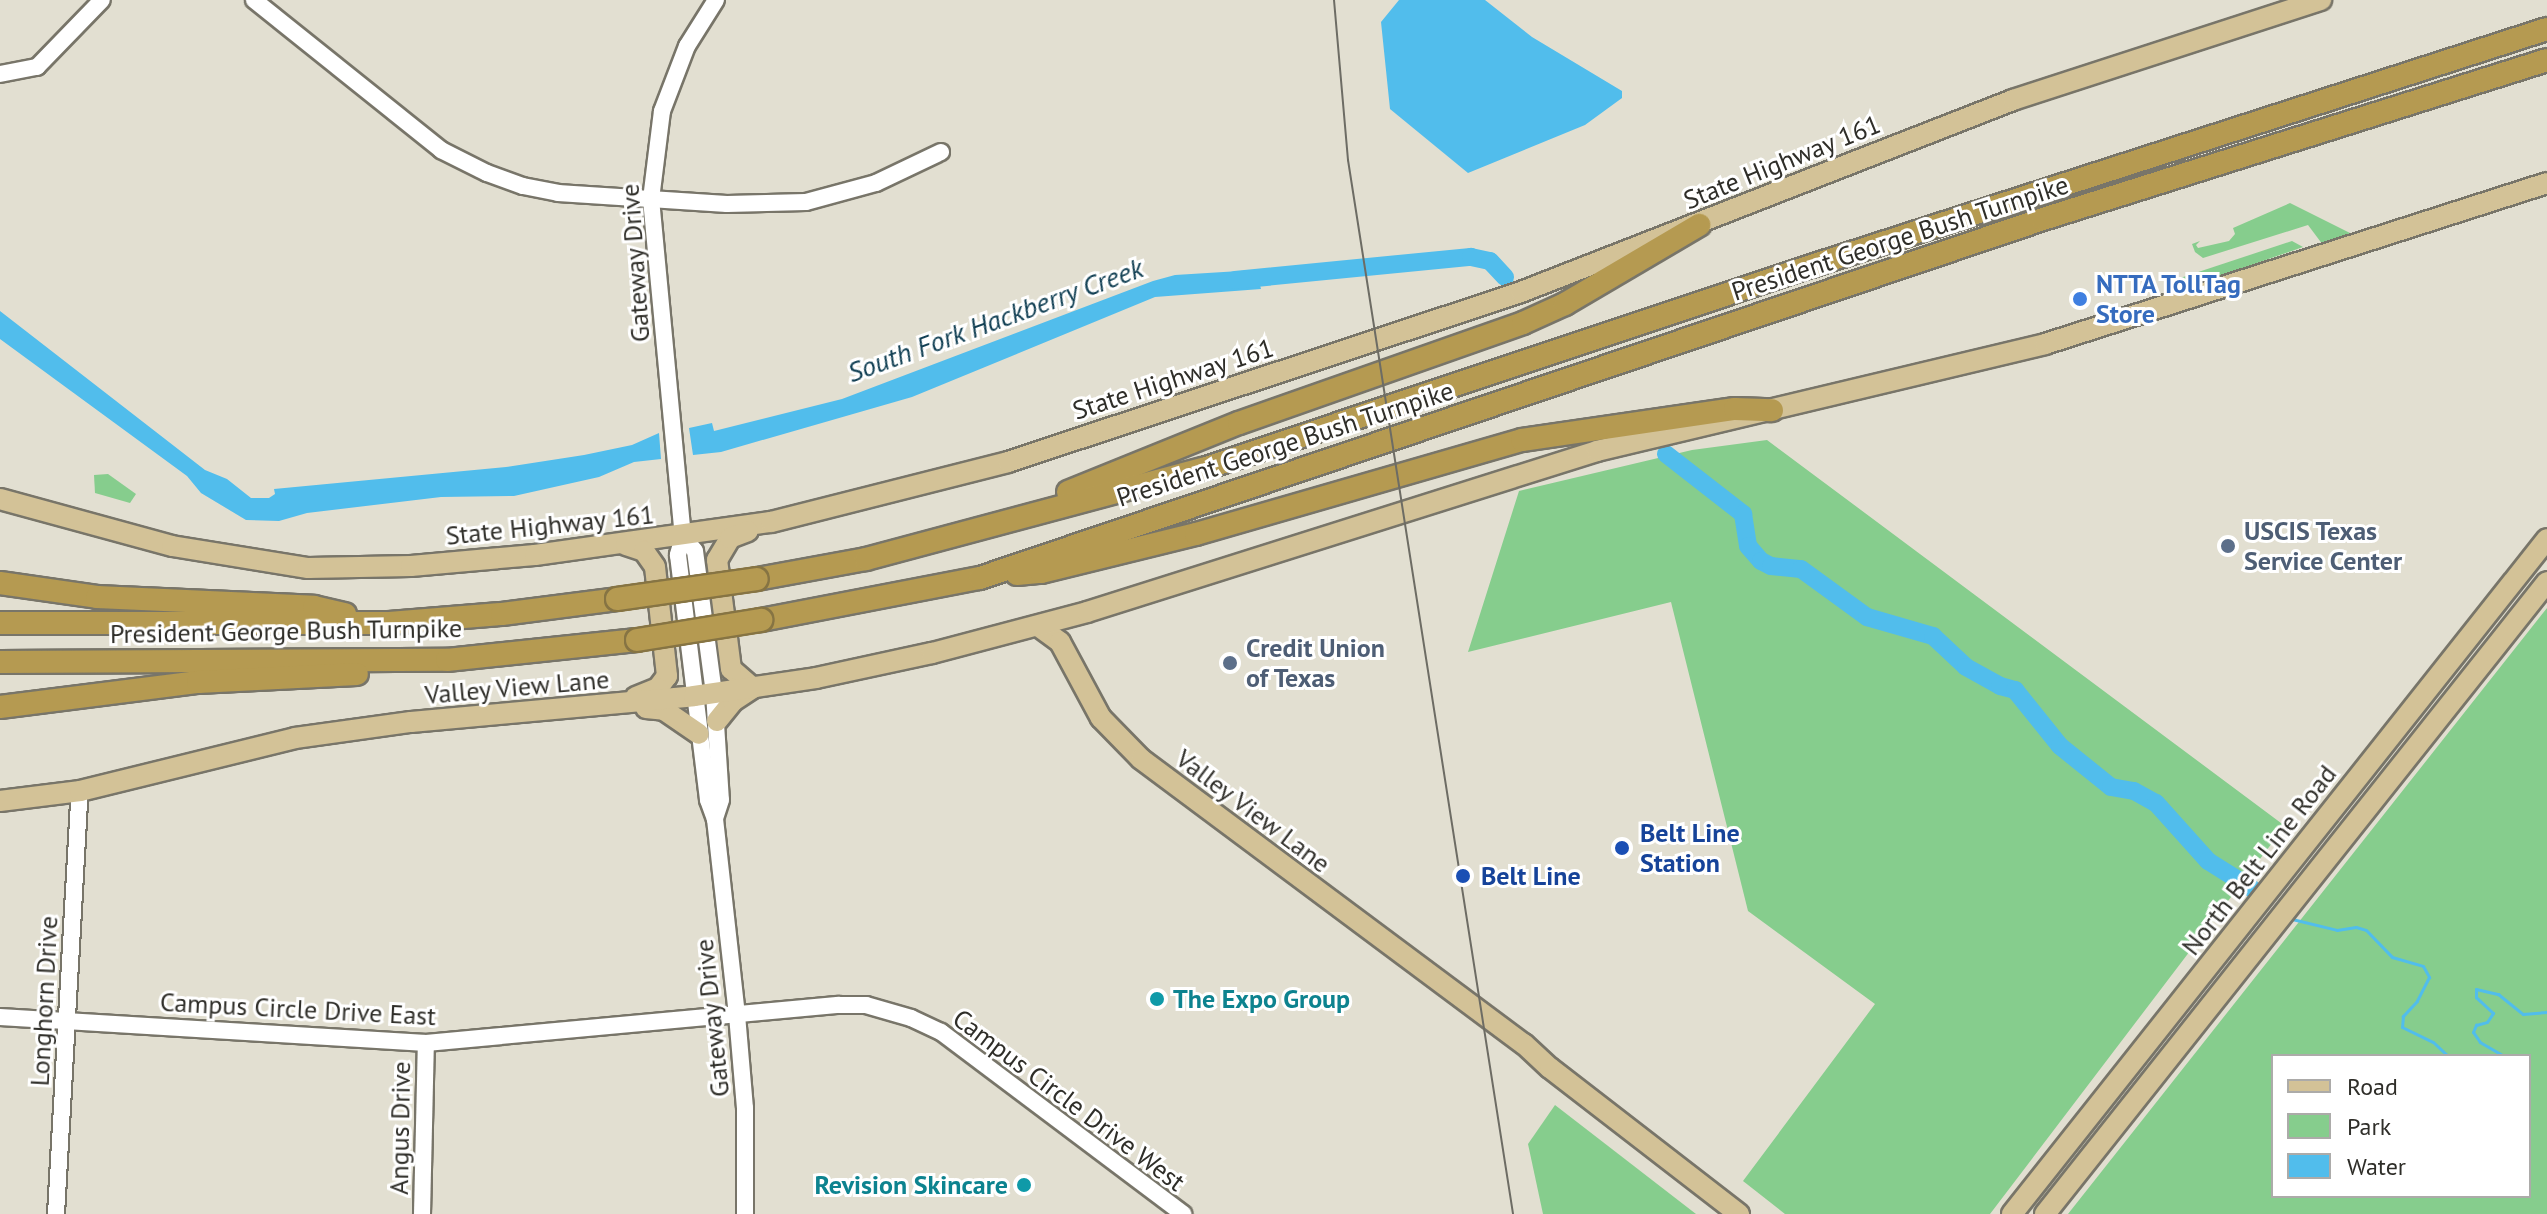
<!DOCTYPE html>
<style>
body{margin:0}
#map{position:relative;width:2547px;height:1214px;overflow:hidden;background:#e2dfd1;font-family:"PT Sans",sans-serif}
div>[style]{position:absolute}
.green>*{inset:0;background:#86cd8d}
.water>*{inset:0;background:#51bdec}
.stream>*{height:3px;margin:-1.5px;padding:0 1.5px;transform-origin:1.5px;border-radius:1.5px;background:#51bdec}
.river>*{height:18px;margin:-9px;padding:0 9px;transform-origin:9px;border-radius:9px;background:#51bdec}
.roads{filter:drop-shadow(2px 0 #787569) drop-shadow(-2px 0 #787569) drop-shadow(0 2px #787569) drop-shadow(0 -2px #787569)}
.minor>*{height:16px;margin:-8px;padding:0 8px;transform-origin:8px;border-radius:8px;background:#fff}
.major>*{height:20px;margin:-10px;padding:0 10px;transform-origin:10px;border-radius:10px;background:#d3c297}
.highway>*{height:22px;margin:-11px;padding:0 11px;transform-origin:11px;border-radius:11px;background:#b59a51}
.tram>*{height:2px;margin:-1px;padding:0 1px;transform-origin:1px;border-radius:1px;background:#6d6c64}
.bridges{filter:drop-shadow(2px 0 #867443) drop-shadow(-2px 0 #867443) drop-shadow(0 2px #867443) drop-shadow(0 -2px #867443)}
.highway-bridge>*{height:22px;margin:-11px;padding:0 11px;transform-origin:11px;border-radius:11px;background:#b59a51}
.dots>*{width:22px;height:22px;translate:-50% -50%;box-sizing:border-box;border:4px solid #fff;border-radius:50%}
span{translate:-50% -50%;white-space:nowrap;text-align:center;line-height:1.15;-webkit-text-stroke:6px #fff;paint-order:stroke}
.street-label{font-size:26px;color:#2f2e29}
.shop-label{font-size:26px;color:#366cbe;font-weight:700}
.left{translate:0 -50%;text-align:left}
.service-label{font-size:26px;color:#4e5e75;font-weight:700}
.transit-label{font-size:26px;color:#164399;font-weight:700}
.culture-label{font-size:26px;color:#0d838f;font-weight:700}
.right{translate:-100% -50%;text-align:right}
.water-label{font-size:28px;color:#124054;font-style:italic}
.legend{position:absolute;left:2271px;top:1054px;width:260px;height:144px;box-sizing:border-box;background:#fff;border:2px solid #acaba9;margin:0;padding:10px 14px;list-style:none;font-size:24px;color:#2f2e29}
.legend li{display:flex;align-items:center;gap:16px;height:40px}
.legend b{width:40px;border:2px solid #acaba9}
</style>
<div id="map">
<div class="green">
<i style="clip-path:polygon(2290px 203px,2354px 235px,2323px 245px,2308px 225px,2203px 258px,2195px 252px,2192px 244px,2200px 241px,2196px 245px,2198px 248px,2229px 241px,2235px 234px,2233px 228px)"></i>
<i style="clip-path:polygon(2292px 241px,2303px 247px,2168px 294px,2165px 283px)"></i>
<i style="clip-path:polygon(1767px 440px,2285px 826px,1990px 1214px,1785px 1214px,1743px 1181px,1875px 1004px,1748px 911px,1671px 602px,1468px 652px,1519px 491px,1692px 450px)"></i>
<i style="clip-path:polygon(108px 474px,136px 494px,130px 503px,95px 493px,94px 475px)"></i>
<i style="clip-path:polygon(evenodd,2547px 608px,2547px 1214px,2068px 1214px,2547px 608px,2273px 1056px,2529px 1056px,2529px 1196px,2273px 1196px,2273px 1056px)"></i>
<i style="clip-path:polygon(1555px 1105px,1696px 1214px,1543px 1214px,1528px 1144px)"></i>
</div>
<div class="water">
<i style="clip-path:polygon(1399px 0,1485px 0,1532px 37px,1622px 91px,1622px 98px,1585px 125px,1468px 173px,1390px 109px,1381px 22px)"></i>
<i style="clip-path:polygon(1256px 270px,1261px 289px,1155px 297px,912px 397px,721px 452px,693px 455px,689px 428px,712px 423px,714px 431px,842px 399px,1153px 281px,1175px 275px)"></i>
<i style="clip-path:polygon(0 311px,205px 470px,227px 479px,251px 498px,269px 498px,275px 494px,274px 489px,506px 467px,584px 455px,632px 445px,659px 433px,661px 459px,634px 462px,599px 477px,514px 496px,441px 497px,307px 513px,279px 521px,246px 520px,201px 493px,187px 476px,0 339px)"></i>
</div>
<div class="stream">
<i style="left:2292px;top:919px;width:46px;rotate:13.7deg"></i>
<i style="left:2337px;top:930px;width:19px;rotate:-9deg"></i>
<i style="left:2356px;top:927px;width:10px;rotate:17deg"></i>
<i style="left:2366px;top:930px;width:37px;rotate:46deg"></i>
<i style="left:2392px;top:957px;width:32px;rotate:16deg"></i>
<i style="left:2423px;top:966px;width:13px;rotate:61deg"></i>
<i style="left:2429px;top:977px;width:27px;rotate:117deg"></i>
<i style="left:2417px;top:1001px;width:21px;rotate:133deg"></i>
<i style="left:2403px;top:1016px;width:11px;rotate:95deg"></i>
<i style="left:2402px;top:1027px;width:34px;rotate:26deg"></i>
<i style="left:2433px;top:1042px;width:21px;rotate:43deg"></i>
<i style="left:2504px;top:1056px;width:28px;rotate:-150deg"></i>
<i style="left:2480px;top:1042px;width:12px;rotate:-125deg"></i>
<i style="left:2473px;top:1032px;width:8px;rotate:-67deg"></i>
<i style="left:2476px;top:1025px;width:11px;rotate:-15deg"></i>
<i style="left:2487px;top:1022px;width:11px;rotate:-56deg"></i>
<i style="left:2493px;top:1013px;width:23px;rotate:-137deg"></i>
<i style="left:2476px;top:997px;width:8px;rotate:-90deg"></i>
<i style="left:2476px;top:989px;width:23px;rotate:13deg"></i>
<i style="left:2498px;top:994px;width:32px;rotate:39deg"></i>
<i style="left:2523px;top:1014px;width:24px;rotate:-5deg"></i>
</div>
<div class="river">
<i style="left:1235px;top:280px;width:237px;rotate:-5.6deg"></i>
<i style="left:1471px;top:257px;width:19px;rotate:12deg"></i>
<i style="left:1490px;top:261px;width:22px;rotate:47deg"></i>
<i style="left:1666px;top:454px;width:98px;rotate:37.9deg"></i>
<i style="left:1743px;top:514px;width:32px;rotate:81deg"></i>
<i style="left:1748px;top:546px;width:20px;rotate:49deg"></i>
<i style="left:1761px;top:561px;width:11px;rotate:27deg"></i>
<i style="left:1771px;top:566px;width:30px;rotate:6deg"></i>
<i style="left:1801px;top:569px;width:82px;rotate:36deg"></i>
<i style="left:1867px;top:617px;width:69px;rotate:16.1deg"></i>
<i style="left:1933px;top:636px;width:45px;rotate:43.2deg"></i>
<i style="left:1966px;top:667px;width:39px;rotate:29deg"></i>
<i style="left:2000px;top:686px;width:16px;rotate:15deg"></i>
<i style="left:2015px;top:690px;width:72px;rotate:51.2deg"></i>
<i style="left:2060px;top:746px;width:65px;rotate:38.8deg"></i>
<i style="left:2111px;top:787px;width:23px;rotate:10deg"></i>
<i style="left:2134px;top:791px;width:25px;rotate:29deg"></i>
<i style="left:2156px;top:803px;width:78px;rotate:48.1deg"></i>
<i style="left:2208px;top:861px;width:51px;rotate:32.1deg"></i>
</div>
<div class="roads">
<div class="minor">
<i style="left:254px;top:0;width:240px;rotate:38.7deg"></i>
<i style="left:441px;top:150px;width:51px;rotate:26.6deg"></i>
<i style="left:487px;top:173px;width:38px;rotate:20deg"></i>
<i style="left:523px;top:186px;width:36px;rotate:11deg"></i>
<i style="left:558px;top:193px;width:169px;rotate:3.7deg"></i>
<i style="left:727px;top:204px;width:79px;rotate:-1.5deg"></i>
<i style="left:806px;top:202px;width:73px;rotate:-15.2deg"></i>
<i style="left:876px;top:183px;width:72px;rotate:-25.5deg"></i>
<i style="left:716px;top:0;width:54px;rotate:122.2deg"></i>
<i style="left:687px;top:46px;width:70px;rotate:111deg"></i>
<i style="left:662px;top:111px;width:89px;rotate:97.1deg"></i>
<i style="left:651px;top:199px;width:340px;rotate:84.6deg"></i>
<i style="left:683px;top:537px;width:19px;rotate:106deg"></i>
<i style="left:678px;top:555px;width:247px;rotate:83deg"></i>
<i style="left:708px;top:800px;width:20px;rotate:70deg"></i>
<i style="left:715px;top:819px;width:197px;rotate:83.6deg"></i>
<i style="left:737px;top:1015px;width:93px;rotate:85.1deg"></i>
<i style="left:745px;top:1108px;width:106px;rotate:90deg"></i>
<i style="left:0;top:74px;width:38px;rotate:-11deg"></i>
<i style="left:37px;top:67px;width:93px;rotate:-45.9deg"></i>
<i style="left:683px;top:537px;width:18px;rotate:49deg"></i>
<i style="left:695px;top:551px;width:143px;rotate:82.4deg"></i>
<i style="left:714px;top:693px;width:107px;rotate:86.3deg"></i>
<i style="left:721px;top:800px;width:20px;rotate:108deg"></i>
<i style="left:0;top:1017px;width:427px;rotate:3.5deg"></i>
<i style="left:426px;top:1043px;width:415px;rotate:-5.3deg"></i>
<i style="left:839px;top:1005px;width:27px"></i>
<i style="left:866px;top:1005px;width:47px;rotate:16.1deg"></i>
<i style="left:911px;top:1018px;width:33px;rotate:25deg"></i>
<i style="left:941px;top:1032px;width:303px;rotate:36.9deg"></i>
<i style="left:56px;top:1214px;width:424px;rotate:-86.8deg"></i>
<i style="left:422px;top:1214px;width:171px;rotate:-88.7deg"></i>
</div>
<div class="major">
<i style="left:0;top:499px;width:178px;rotate:15.3deg"></i>
<i style="left:172px;top:546px;width:138px;rotate:9.2deg"></i>
<i style="left:308px;top:568px;width:103px;rotate:-1.1deg"></i>
<i style="left:411px;top:566px;width:124px;rotate:-5.1deg"></i>
<i style="left:535px;top:555px;width:238px;rotate:-8deg"></i>
<i style="left:771px;top:522px;width:244px;rotate:-14.2deg"></i>
<i style="left:1008px;top:462px;width:540px;rotate:-18.33deg"></i>
<i style="left:1521px;top:292px;width:528px;rotate:-21.32deg"></i>
<i style="left:2013px;top:100px;width:324px;rotate:-18deg"></i>
<i style="left:626px;top:545px;width:19px;rotate:18deg"></i>
<i style="left:644px;top:551px;width:19px;rotate:55deg"></i>
<i style="left:655px;top:567px;width:110px;rotate:83.7deg"></i>
<i style="left:667px;top:676px;width:15px;rotate:127deg"></i>
<i style="left:658px;top:688px;width:24px;rotate:158deg"></i>
<i style="left:1038px;top:626px;width:27px;rotate:36deg"></i>
<i style="left:1060px;top:642px;width:86px;rotate:61.7deg"></i>
<i style="left:1101px;top:718px;width:57px;rotate:45.7deg"></i>
<i style="left:1141px;top:759px;width:477px;rotate:36.7deg"></i>
<i style="left:1524px;top:1044px;width:35px;rotate:43deg"></i>
<i style="left:1550px;top:1068px;width:239px;rotate:37.7deg"></i>
<i style="left:646px;top:708px;width:18px;rotate:6deg"></i>
<i style="left:664px;top:710px;width:42px;rotate:34.4deg"></i>
<i style="left:717px;top:721px;width:26px;rotate:-51deg"></i>
<i style="left:733px;top:701px;width:24px;rotate:-33deg"></i>
<i style="left:753px;top:688px;width:29px;rotate:-139deg"></i>
<i style="left:731px;top:669px;width:110px;rotate:-97.3deg"></i>
<i style="left:717px;top:560px;width:26px;rotate:-59deg"></i>
<i style="left:730px;top:538px;width:19px;rotate:-21deg"></i>
<i style="left:0;top:801px;width:81px;rotate:-7.1deg"></i>
<i style="left:80px;top:791px;width:221px;rotate:-13.8deg"></i>
<i style="left:295px;top:738px;width:117px;rotate:-7.9deg"></i>
<i style="left:411px;top:722px;width:284px;rotate:-5.2deg"></i>
<i style="left:694px;top:696px;width:123px;rotate:-8.4deg"></i>
<i style="left:816px;top:678px;width:119px;rotate:-12.2deg"></i>
<i style="left:932px;top:653px;width:160px;rotate:-14.8deg"></i>
<i style="left:1087px;top:612px;width:535px;rotate:-17.52deg"></i>
<i style="left:1597px;top:451px;width:461px;rotate:-13.4deg"></i>
<i style="left:2045px;top:344px;width:527px;rotate:-17.78deg"></i>
<i style="left:2012px;top:1214px;width:861px;rotate:-51.6deg"></i>
<i style="left:2045px;top:1214px;width:807px;rotate:-51.54deg"></i>
</div>
<div class="highway">
<i style="left:1068px;top:492px;width:184px;rotate:-22deg"></i>
<i style="left:1239px;top:423px;width:301px;rotate:-19.4deg"></i>
<i style="left:1523px;top:323px;width:46px;rotate:-24.3deg"></i>
<i style="left:1565px;top:304px;width:156px;rotate:-30.5deg"></i>
<i style="left:1017px;top:574px;width:24px;rotate:-5deg"></i>
<i style="left:1041px;top:572px;width:160px;rotate:-13.8deg"></i>
<i style="left:1196px;top:534px;width:339px;rotate:-16.1deg"></i>
<i style="left:1522px;top:440px;width:215px;rotate:-8.3deg"></i>
<i style="left:1735px;top:409px;width:37px;rotate:2deg"></i>
<i style="left:757px;top:579px;width:111px;rotate:-10.4deg"></i>
<i style="left:866px;top:559px;width:349px;rotate:-15deg"></i>
<i style="left:1203px;top:469px;width:632px;rotate:-18.46deg"></i>
<i style="left:1802px;top:269px;width:783px;rotate:-17.86deg"></i>
<i style="left:0;top:583px;width:98px;rotate:8.2deg"></i>
<i style="left:97px;top:597px;width:217px;rotate:2.6deg"></i>
<i style="left:314px;top:607px;width:32px;rotate:13deg"></i>
<i style="left:761px;top:620px;width:223px;rotate:-10.9deg"></i>
<i style="left:980px;top:578px;width:1122px;rotate:-18.66deg"></i>
<i style="left:2043px;top:219px;width:528px;rotate:-17.51deg"></i>
<i style="left:0;top:623px;width:389px"></i>
<i style="left:389px;top:623px;width:113px;rotate:-4.6deg"></i>
<i style="left:502px;top:614px;width:116px;rotate:-7.4deg"></i>
<i style="left:0;top:662px;width:447px;rotate:-0.3deg"></i>
<i style="left:447px;top:660px;width:191px;rotate:-6deg"></i>
<i style="left:0;top:707px;width:200px;rotate:-7.2deg"></i>
<i style="left:198px;top:682px;width:159px;rotate:-2.9deg"></i>
</div>
</div>
<div class="tram">
<i style="left:1334px;top:0;width:161px;rotate:85deg"></i>
<i style="left:1348px;top:160px;width:1067px;rotate:81.1deg"></i>
</div>
<div class="bridges">
<div class="highway-bridge">
<i style="left:617px;top:599px;width:141px;rotate:-8.1deg"></i>
<i style="left:637px;top:640px;width:126px;rotate:-9.2deg"></i>
</div>
</div>
<div class="dots">
<i style="left:2080px;top:299px;background:#3f7fe0"></i>
<i style="left:2228px;top:546px;background:#5c6f8a"></i>
<i style="left:1230px;top:663px;background:#5c6f8a"></i>
<i style="left:1622px;top:848px;background:#1a4fb4"></i>
<i style="left:1463px;top:876px;background:#1a4fb4"></i>
<i style="left:1157px;top:999px;background:#0f9aa8"></i>
<i style="left:1024px;top:1185px;background:#0f9aa8"></i>
</div>
<div class="street-label">
<span style="left:1782px;top:162px;rotate:-22deg">State Highway 161</span>
<span style="left:1900px;top:238px;rotate:-18deg">President George Bush Turnpike</span>
<span style="left:635px;top:263px;rotate:-94deg">Gateway Drive</span>
<span style="left:1173px;top:379px;rotate:-18deg">State Highway 161</span>
<span style="left:1285px;top:444px;rotate:-18deg">President George Bush Turnpike</span>
<span style="left:550px;top:525px;rotate:-6deg">State Highway 161</span>
<span style="left:286px;top:631px;rotate:-1deg">President George Bush Turnpike</span>
<span style="left:517px;top:687px;rotate:-5deg">Valley View Lane</span>
<span style="left:1253px;top:811px;rotate:37deg">Valley View Lane</span>
<span style="left:2259px;top:860px;rotate:-52deg">North Belt Line Road</span>
<span style="left:44px;top:1001px;rotate:-87deg">Longhorn Drive</span>
<span style="left:298px;top:1009px;rotate:3deg">Campus Circle Drive East</span>
<span style="left:712px;top:1018px;rotate:-96deg">Gateway Drive</span>
<span style="left:1069px;top:1100px;rotate:37deg">Campus Circle Drive West</span>
<span style="left:400px;top:1128px;rotate:-89deg">Angus Drive</span>
</div>
<div class="shop-label">
<span class="left" style="left:2096px;top:299px">NTTA TollTag<br>Store</span>
</div>
<div class="service-label">
<span class="left" style="left:2244px;top:546px">USCIS Texas<br>Service Center</span>
<span class="left" style="left:1246px;top:663px">Credit Union<br>of Texas</span>
</div>
<div class="transit-label">
<span class="left" style="left:1640px;top:848px">Belt Line<br>Station</span>
<span class="left" style="left:1481px;top:876px">Belt Line</span>
</div>
<div class="culture-label">
<span class="left" style="left:1173px;top:999px">The Expo Group</span>
<span class="right" style="left:1008px;top:1185px">Revision Skincare</span>
</div>
<div class="water-label">
<span style="left:995px;top:320px;rotate:-20deg">South Fork Hackberry Creek</span>
</div>
<ul class="legend">
<li><b style="height:10px;background:#d3c297"></b>Road</li>
<li><b style="height:22px;background:#86cd8d"></b>Park</li>
<li><b style="height:22px;background:#51bdec"></b>Water</li>
</ul>
</div>
